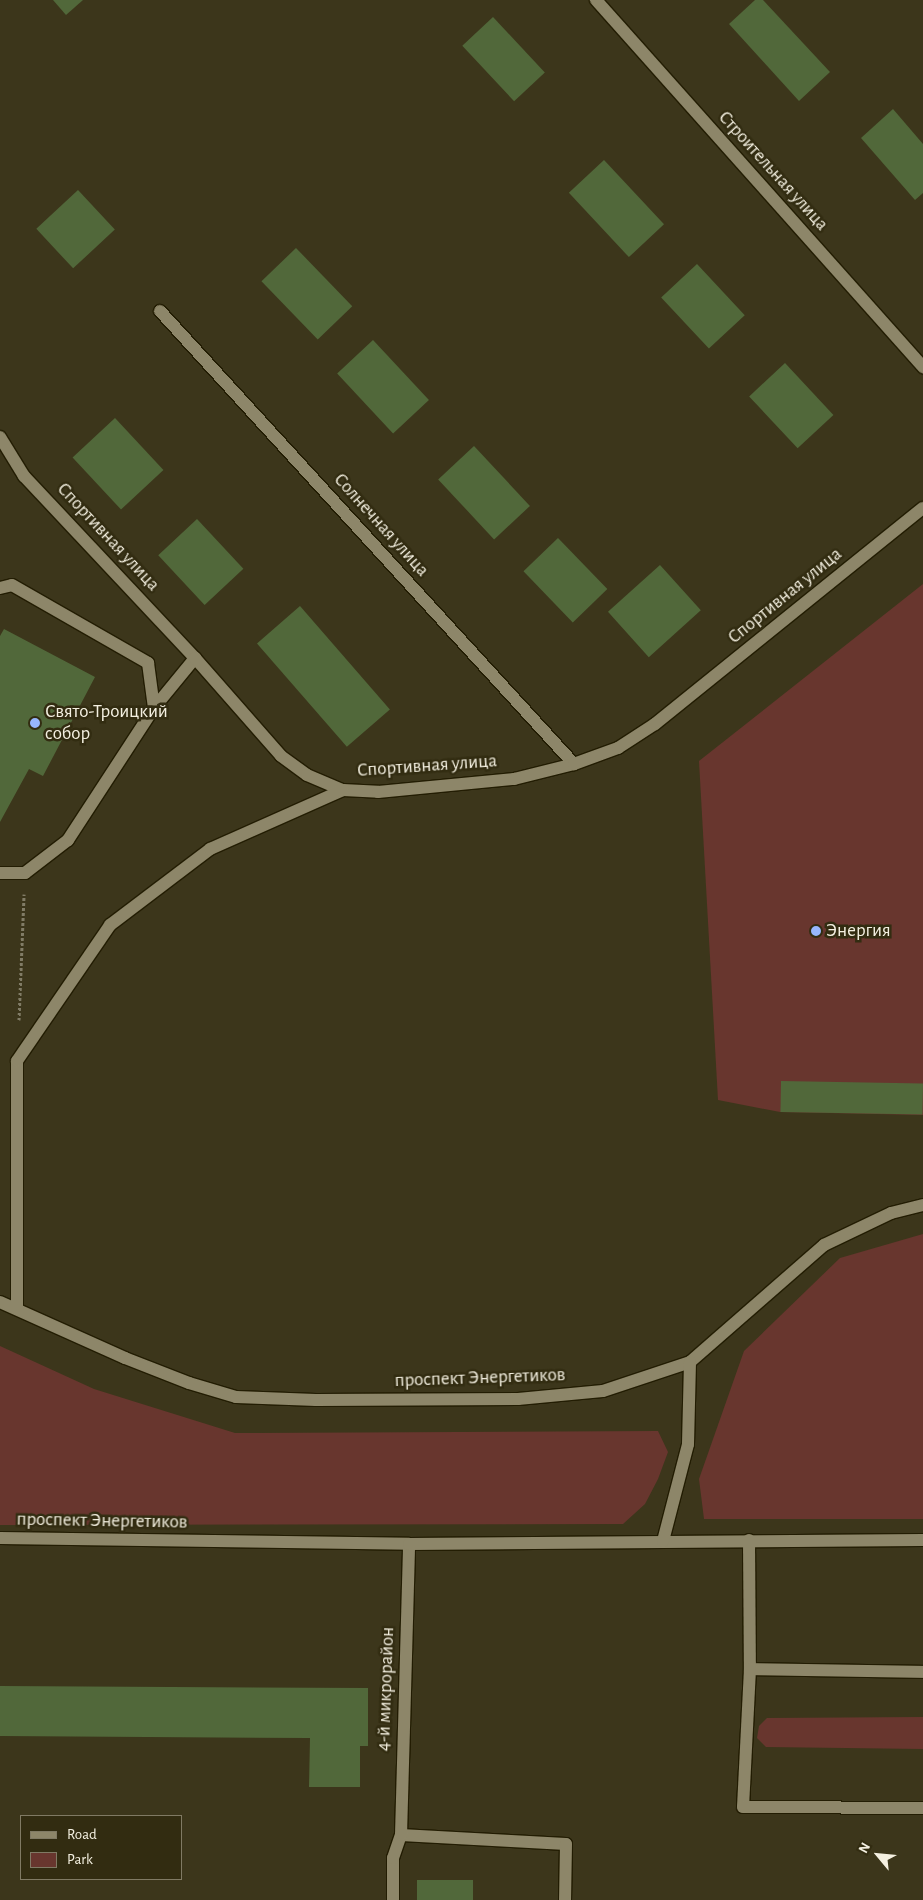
<!DOCTYPE html>
<meta charset="utf-8">
<style>
body{margin:0}
#map{position:relative;width:923px;height:1900px;overflow:hidden;background:#3c361b;font-family:"Alegreya Sans",sans-serif}
div>[style]{position:absolute}
.green>*{inset:0;background:#68362e}
.building>*{inset:0;background:#51683a;transform-origin:0 0}
.path>*{height:3px;margin-top:-1.5px;transform-origin:0;background:repeating-linear-gradient(90deg,#817c66 0 2.5px,transparent 0 5px)}
.roads{filter:drop-shadow(1px 0 #231d03) drop-shadow(-1px 0 #231d03) drop-shadow(0 1px #231d03) drop-shadow(0 -1px #231d03)}
.lane>*{height:12px;margin:-6px;padding:0 6px;transform-origin:6px;border-radius:6px;background:#8d8669}
.street>*{height:12px;margin:-6px;padding:0 6px;transform-origin:6px;border-radius:6px;background:#8d8669}
.dots>*{width:14px;height:14px;translate:-50% -50%;box-sizing:border-box;border:2px solid #322c11;border-radius:50%}
span{translate:-50% -50%;white-space:nowrap;text-align:center;line-height:1.15;-webkit-text-stroke:5px #322c11;paint-order:stroke}
.street-label{font-size:19px;color:#f4f0e1}
.poi-label{font-size:19px;color:#f4f0e1}
.left{translate:0 -50%;text-align:left}
.legend{position:absolute;left:20px;top:1815px;width:162px;height:65px;box-sizing:border-box;background:#322c11;border:1px solid #807a64;margin:0;padding:6px 9px;list-style:none;font-size:15px;color:#f4f0e1}
.legend li{display:flex;align-items:center;gap:10px;height:25px}
.legend b{width:25px;border:1px solid #807a64}
.north{position:absolute;left:853px;top:1830px;width:50px;height:50px;-webkit-text-stroke:4px #322c11;paint-order:stroke;rotate:298deg;font-size:14px;font-weight:700;line-height:20px;text-align:center;color:#f4f0e1}
.north::after{content:'';display:block;margin:auto;width:18px;height:22px;background:#f4f0e1;clip-path:polygon(50% 0,100% 100%,50% 72%,0 100%)}
</style>
<div id="map">
<div class="green">
<i style="clip-path:polygon(923px 584px,923px 1115px,780px 1112px,718px 1100px,699px 761px)"></i>
<i style="clip-path:polygon(923px 1234px,923px 1519px,704px 1519px,699px 1479px,744px 1351px,840px 1258px)"></i>
<i style="clip-path:polygon(0 1346px,94px 1389px,235px 1433px,658px 1431px,668px 1452px,658px 1479px,645px 1504px,623px 1524px,0 1525px)"></i>
<i style="clip-path:polygon(923px 1717px,923px 1749px,766px 1747px,757px 1738px,759px 1726px,767px 1718px)"></i>
</div>
<div class="building">
<i style="clip-path:polygon(53px 0,83px 0,66px 15px)"></i>
<i style="clip-path:polygon(755px 0,763px 0,830px 72px,799px 101px,729px 24px)"></i>
<i style="left:493px;top:17px;width:76px;height:42px;rotate:47deg"></i>
<i style="clip-path:polygon(893px 109px,923px 144px,923px 193px,915px 200px,861px 138px)"></i>
<i style="left:604px;top:160px;width:88px;height:48px;rotate:47deg"></i>
<i style="left:78px;top:190px;width:54px;height:57px;rotate:47deg"></i>
<i style="left:296px;top:248px;width:81px;height:48px;rotate:46deg"></i>
<i style="left:697px;top:264px;width:70px;height:49px;rotate:47deg"></i>
<i style="left:373px;top:340px;width:82px;height:49px;rotate:47deg"></i>
<i style="left:785px;top:363px;width:71px;height:49px;rotate:47deg"></i>
<i style="left:115px;top:418px;width:71px;height:58px;rotate:47deg"></i>
<i style="left:474px;top:446px;width:82px;height:49px;rotate:47deg"></i>
<i style="left:197px;top:519px;width:68px;height:53px;rotate:47deg"></i>
<i style="left:558px;top:538px;width:71px;height:48px;rotate:46deg"></i>
<i style="left:660px;top:565px;width:61px;height:70px;rotate:48deg"></i>
<i style="left:300px;top:606px;width:137px;height:57px;rotate:49deg"></i>
<i style="clip-path:polygon(4px 629px,95px 677px,43px 776px,29px 769px,0 822px,0 636px)"></i>
<i style="left:781px;top:1081px;width:142px;height:31px;rotate:1deg"></i>
<i style="clip-path:polygon(0 1686px,368px 1688px,368px 1746px,360px 1746px,360px 1787px,309px 1787px,310px 1738px,0 1736px)"></i>
<i style="left:417px;top:1880px;width:56px;height:20px"></i>
</div>
<div class="path">
<i style="left:19px;top:1020px;width:126px;rotate:-87.7deg"></i>
</div>
<div class="roads">
<div class="lane">
<i style="left:0;top:588px;width:12px;rotate:-14deg"></i>
<i style="left:12px;top:585px;width:157px;rotate:29.8deg"></i>
<i style="left:148px;top:663px;width:45px;rotate:82.4deg"></i>
<i style="left:154px;top:708px;width:158px;rotate:123.1deg"></i>
<i style="left:68px;top:840px;width:54px;rotate:142.5deg"></i>
<i style="left:25px;top:873px;width:25px;rotate:180deg"></i>
<i style="left:154px;top:708px;width:65px;rotate:-50.6deg"></i>
<i style="left:749px;top:1540px;width:129px;rotate:89.6deg"></i>
<i style="left:750px;top:1669px;width:173px;rotate:1deg"></i>
<i style="left:750px;top:1669px;width:138px;rotate:92.9deg"></i>
<i style="left:743px;top:1807px;width:180px;rotate:0.3deg"></i>
<i style="left:401px;top:1835px;width:165px;rotate:3.1deg"></i>
<i style="left:566px;top:1844px;width:56px;rotate:91deg"></i>
<i style="left:393px;top:1900px;width:42px;rotate:-90deg"></i>
<i style="left:393px;top:1858px;width:24px;rotate:-71deg"></i>
<i style="left:401px;top:1835px;width:291px;rotate:-88.4deg"></i>
</div>
<div class="street">
<i style="left:596px;top:0;width:492px;rotate:48.3deg"></i>
<i style="left:160px;top:311px;width:614px;rotate:47.58deg"></i>
<i style="left:0;top:437px;width:46px;rotate:58.4deg"></i>
<i style="left:24px;top:476px;width:250px;rotate:46.8deg"></i>
<i style="left:195px;top:658px;width:130px;rotate:48.7deg"></i>
<i style="left:281px;top:756px;width:32px;rotate:36deg"></i>
<i style="left:307px;top:775px;width:39px;rotate:23deg"></i>
<i style="left:343px;top:790px;width:35px;rotate:3deg"></i>
<i style="left:378px;top:792px;width:137px;rotate:-5.5deg"></i>
<i style="left:514px;top:779px;width:62px;rotate:-14deg"></i>
<i style="left:574px;top:764px;width:47px;rotate:-20deg"></i>
<i style="left:618px;top:748px;width:44px;rotate:-33deg"></i>
<i style="left:655px;top:724px;width:344px;rotate:-38.9deg"></i>
<i style="left:0;top:1302px;width:137px;rotate:24.1deg"></i>
<i style="left:125px;top:1358px;width:69px;rotate:21.3deg"></i>
<i style="left:189px;top:1383px;width:49px;rotate:16.6deg"></i>
<i style="left:236px;top:1397px;width:80px;rotate:2.1deg"></i>
<i style="left:316px;top:1400px;width:202px;rotate:-0.3deg"></i>
<i style="left:518px;top:1399px;width:85px;rotate:-5.4deg"></i>
<i style="left:603px;top:1391px;width:92px;rotate:-18.4deg"></i>
<i style="left:690px;top:1362px;width:178px;rotate:-41.1deg"></i>
<i style="left:824px;top:1245px;width:74px;rotate:-25.5deg"></i>
<i style="left:891px;top:1213px;width:33px;rotate:-14deg"></i>
<i style="left:17px;top:1309px;width:248px;rotate:-90deg"></i>
<i style="left:17px;top:1061px;width:165px;rotate:-55.6deg"></i>
<i style="left:110px;top:925px;width:126px;rotate:-37.2deg"></i>
<i style="left:210px;top:849px;width:145px;rotate:-23.9deg"></i>
<i style="left:0;top:1538px;width:409px;rotate:0.8deg"></i>
<i style="left:409px;top:1544px;width:514px;rotate:-0.45deg"></i>
<i style="left:663px;top:1541px;width:100px;rotate:-75.5deg"></i>
<i style="left:688px;top:1444px;width:82px;rotate:-88.6deg"></i>
</div>
</div>
<div class="dots">
<i style="left:35px;top:723px;background:#97b6fd"></i>
<i style="left:816px;top:931px;background:#97b6fd"></i>
</div>
<div class="street-label">
<span style="left:773px;top:171px;rotate:48deg">Строительная улица</span>
<span style="left:381px;top:525px;rotate:48deg">Солнечная улица</span>
<span style="left:108px;top:537px;rotate:47deg">Спортивная улица</span>
<span style="left:785px;top:596px;rotate:-39deg">Спортивная улица</span>
<span style="left:427px;top:766px;rotate:-4deg">Спортивная улица</span>
<span style="left:480px;top:1378px;rotate:-2deg">проспект Энергетиков</span>
<span style="left:102px;top:1521px;rotate:1deg">проспект Энергетиков</span>
<span style="left:386px;top:1689px;rotate:-88deg">4-й микрорайон</span>
</div>
<div class="poi-label">
<span class="left" style="left:45px;top:723px">Свято-Троицкий<br>собор</span>
<span class="left" style="left:826px;top:931px">Энергия</span>
</div>
<ul class="legend">
<li><b style="height:6px;background:#8d8669"></b>Road</li>
<li><b style="height:14px;background:#68362e"></b>Park</li>
</ul>
<div class="north">N</div>
</div>
